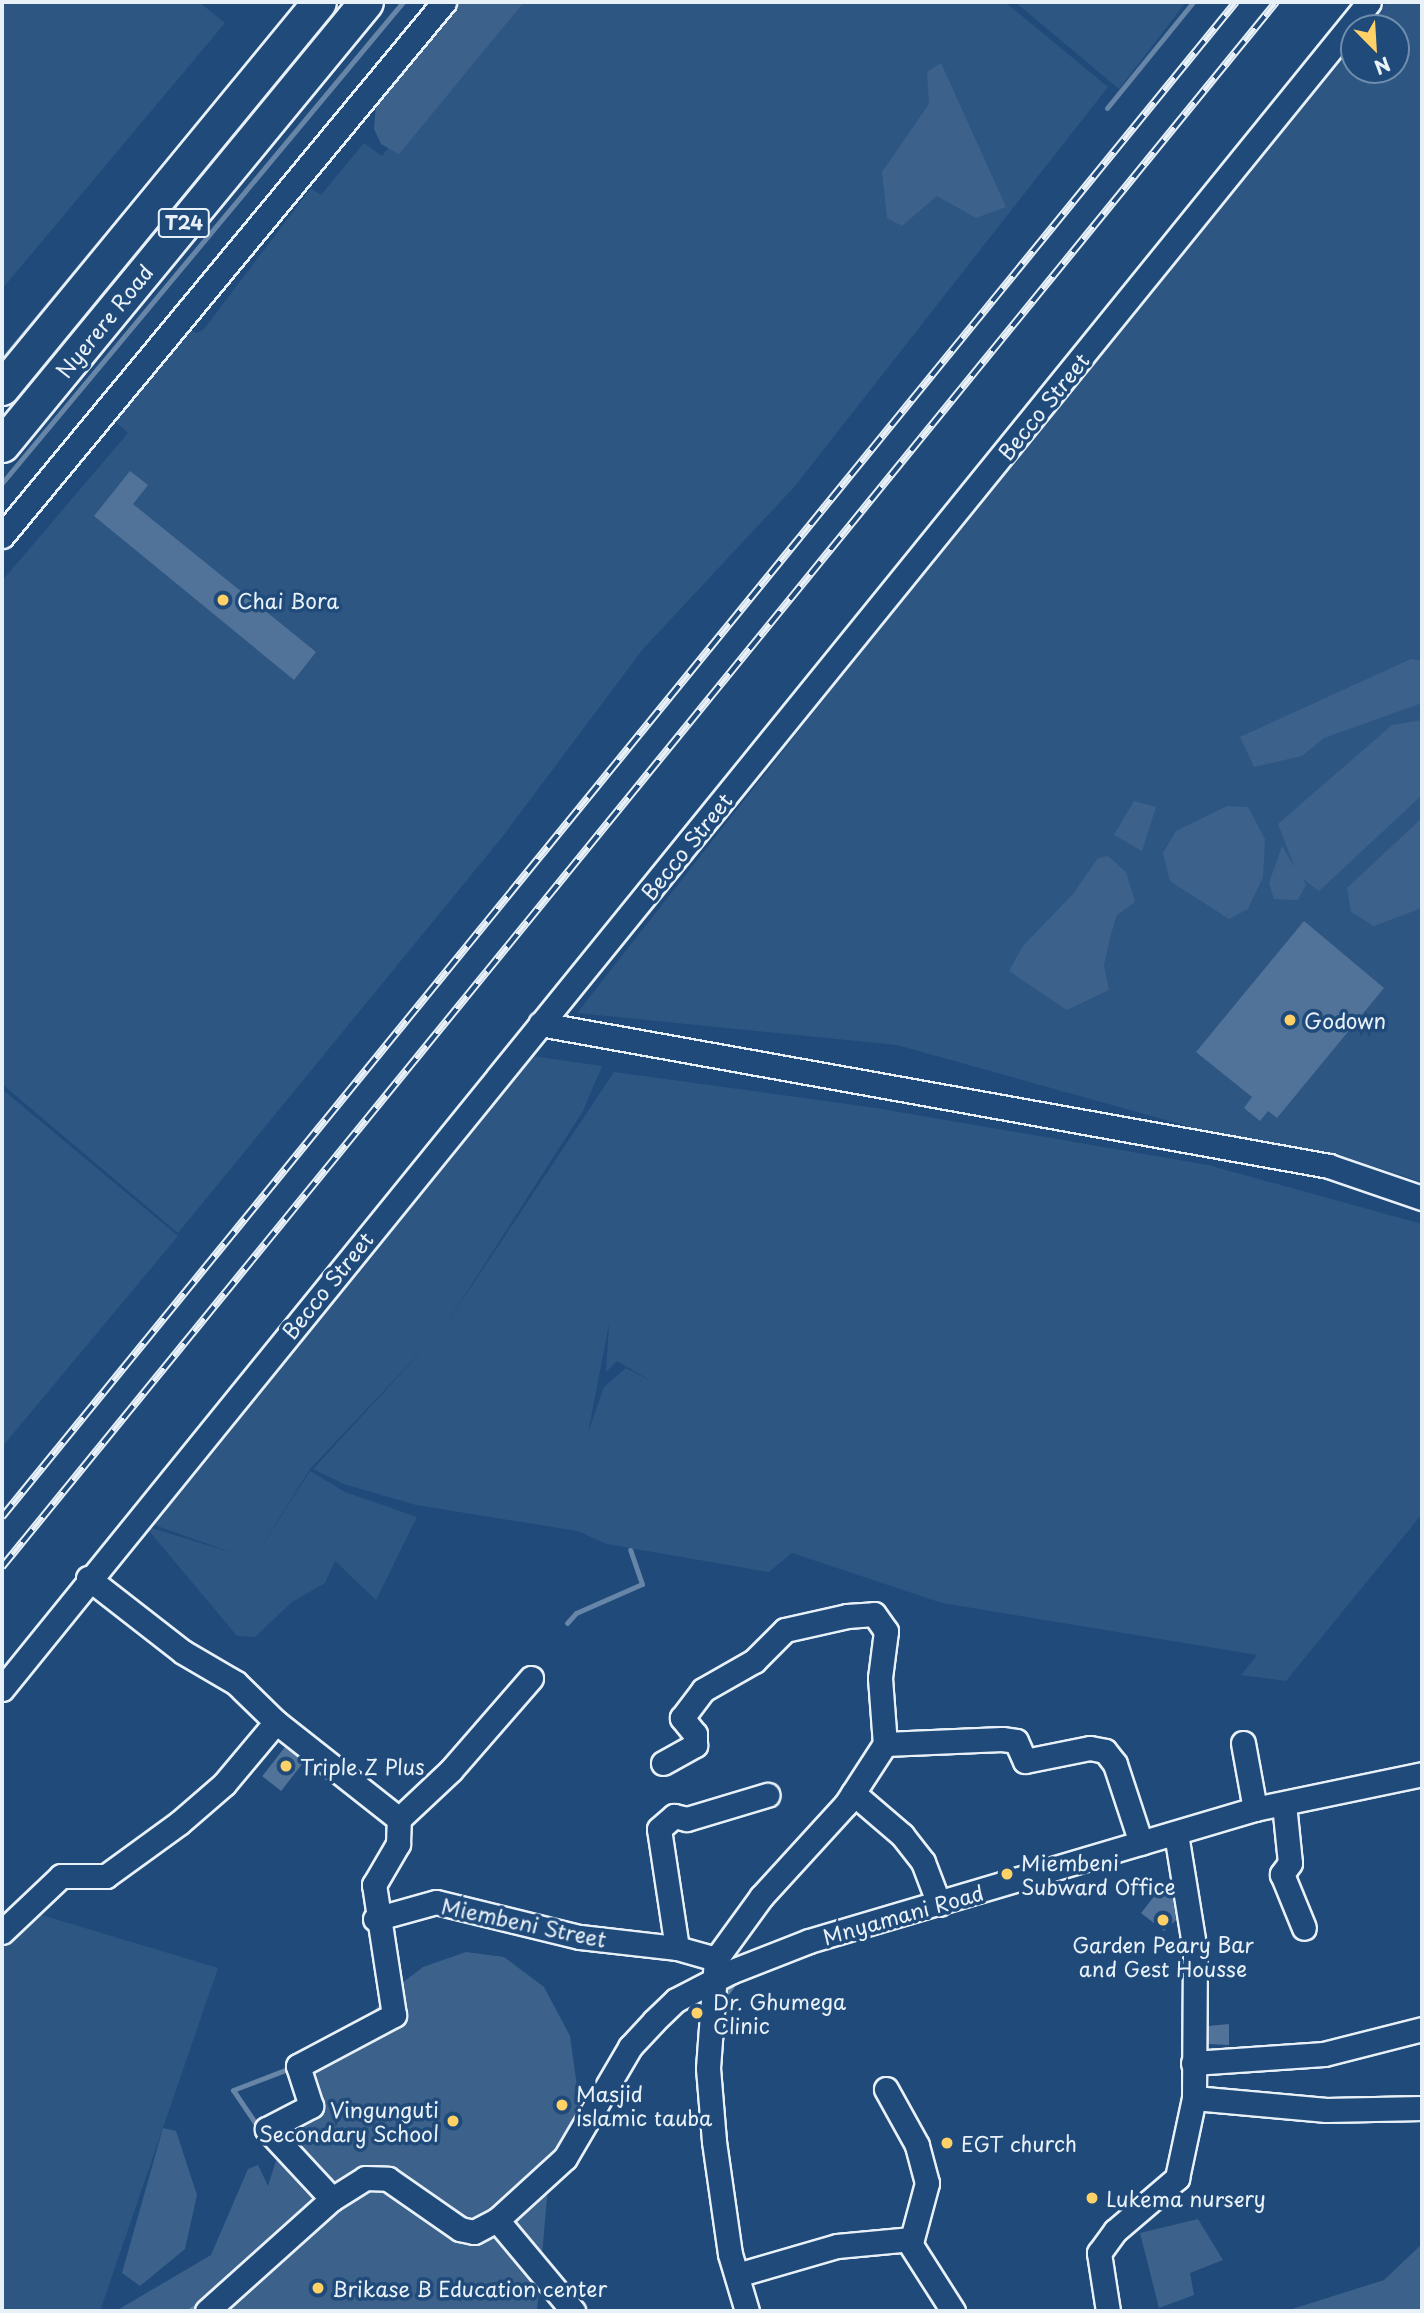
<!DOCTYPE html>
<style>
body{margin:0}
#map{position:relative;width:1424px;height:2313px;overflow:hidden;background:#1f4a7a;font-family:"Playpen Sans",sans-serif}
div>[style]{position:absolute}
.built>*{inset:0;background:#2e5683}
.green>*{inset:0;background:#3c628c}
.stream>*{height:5px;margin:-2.5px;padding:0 2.5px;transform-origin:2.5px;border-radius:2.5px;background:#6685a7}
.building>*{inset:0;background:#517399;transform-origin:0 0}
.roads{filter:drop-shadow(2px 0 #e8f1f8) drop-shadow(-2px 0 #e8f1f8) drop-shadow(0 2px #e8f1f8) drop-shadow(0 -2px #e8f1f8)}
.minor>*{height:23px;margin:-11.5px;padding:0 11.5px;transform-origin:11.5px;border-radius:11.5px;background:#1f4a7a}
.highway>*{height:33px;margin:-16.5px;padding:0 16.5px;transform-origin:16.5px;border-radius:16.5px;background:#1f4a7a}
.rail>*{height:8px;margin-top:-4px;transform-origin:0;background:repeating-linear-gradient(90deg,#1f4a7a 0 16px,#e8f1f8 0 32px);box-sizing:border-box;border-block:2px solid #e8f1f8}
.dots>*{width:19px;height:19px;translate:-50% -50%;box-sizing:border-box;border:4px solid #1f4a7a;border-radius:50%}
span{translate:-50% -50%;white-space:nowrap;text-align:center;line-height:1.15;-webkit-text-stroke:7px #1f4a7a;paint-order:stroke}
.shield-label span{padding:2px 5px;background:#1f4a7a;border:2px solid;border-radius:5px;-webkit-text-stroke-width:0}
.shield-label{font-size:19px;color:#e8f1f8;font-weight:700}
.street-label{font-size:21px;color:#e8f1f8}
.poi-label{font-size:21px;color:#e8f1f8}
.left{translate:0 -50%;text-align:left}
.right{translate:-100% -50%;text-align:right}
.frame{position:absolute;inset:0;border:4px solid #e8f1f8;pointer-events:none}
.north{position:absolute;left:1340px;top:14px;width:70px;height:70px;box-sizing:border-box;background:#1f4a7a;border:2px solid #6f8dac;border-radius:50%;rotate:156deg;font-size:19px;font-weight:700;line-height:28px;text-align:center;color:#e8f1f8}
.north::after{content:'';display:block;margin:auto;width:24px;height:32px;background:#ffd166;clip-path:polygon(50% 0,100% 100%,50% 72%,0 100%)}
</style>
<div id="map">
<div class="built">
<i style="clip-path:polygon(2px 2px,199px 2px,225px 23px,2px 289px)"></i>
<i style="clip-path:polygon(500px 2px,1005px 2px,1108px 87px,795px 486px,643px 649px,503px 836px,178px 1233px,2px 1084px,2px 581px,128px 433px,107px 414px,180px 321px,196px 333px,204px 329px,311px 188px,321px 195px,364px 143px,382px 156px)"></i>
<i style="clip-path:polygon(1015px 2px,1186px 2px,1119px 89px)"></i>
<i style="clip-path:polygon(1387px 2px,1422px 2px,1422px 1182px,1348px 1158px,1255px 1145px,897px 1045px,577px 1013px,882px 625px,1354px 42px,1354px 70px,1396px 70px,1396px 28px,1366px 28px)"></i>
<i style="clip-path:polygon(evenodd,532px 1056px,602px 1066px,583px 1111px,445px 1326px,614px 1072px,876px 1108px,1208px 1165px,1422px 1224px,1422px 1514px,1286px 1681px,1241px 1675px,1257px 1655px,942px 1603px,792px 1553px,769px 1572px,607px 1544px,577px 1531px,416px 1505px,344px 1484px,313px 1469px,431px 1341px,310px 1469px,253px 1560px,310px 1471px,345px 1492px,417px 1517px,376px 1600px,335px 1561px,325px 1583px,292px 1602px,255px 1637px,237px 1636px,145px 1526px,233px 1553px,146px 1522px,532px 1056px,609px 1324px,606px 1372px,617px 1361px,653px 1382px,626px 1368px,604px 1387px,588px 1433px,609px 1324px)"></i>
<i style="clip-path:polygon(2px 1089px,178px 1236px,2px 1447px)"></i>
<i style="clip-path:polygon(28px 1911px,218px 1968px,100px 2311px,2px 2311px,2px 1937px)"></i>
</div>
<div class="green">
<i style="clip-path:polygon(452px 2px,524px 2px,399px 154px,381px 144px,374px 129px,377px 93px)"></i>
<i style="clip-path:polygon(941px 63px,1006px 207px,976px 218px,937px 196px,902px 226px,887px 218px,882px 172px,929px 104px,927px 72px)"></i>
<i style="clip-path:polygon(1411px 659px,1422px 661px,1422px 703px,1324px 738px,1302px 756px,1254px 767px,1240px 737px)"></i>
<i style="clip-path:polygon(1422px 720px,1422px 795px,1319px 891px,1303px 879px,1306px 885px,1298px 900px,1274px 899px,1269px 883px,1282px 846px,1295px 868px,1278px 824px,1392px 725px)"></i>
<i style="clip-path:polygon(1134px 801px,1156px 807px,1142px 851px,1114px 835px)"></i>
<i style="clip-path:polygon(1227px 806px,1248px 807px,1265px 839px,1263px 877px,1248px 909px,1229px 919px,1170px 881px,1163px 853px,1176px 831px)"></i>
<i style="clip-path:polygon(1422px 818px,1422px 908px,1374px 926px,1351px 912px,1347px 888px)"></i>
<i style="clip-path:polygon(1108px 856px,1126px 872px,1135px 902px,1117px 915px,1111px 934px,1104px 965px,1109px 990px,1067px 1010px,1009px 971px,1023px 946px,1073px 894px,1098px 858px)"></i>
<i style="clip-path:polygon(466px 1952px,504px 1957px,544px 1987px,570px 2036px,583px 2130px,548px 2187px,537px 2311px,116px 2311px,211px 2255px,248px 2169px,258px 2165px,268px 2186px,292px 2110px,321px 2063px,353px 2038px,386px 1995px,423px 1967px)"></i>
<i style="clip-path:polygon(163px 2128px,176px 2131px,197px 2195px,185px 2249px,140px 2286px,122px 2273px)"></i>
<i style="clip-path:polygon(1198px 2219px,1223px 2260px,1190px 2273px,1194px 2295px,1159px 2308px,1140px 2233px)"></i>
<i style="clip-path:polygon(1422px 2244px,1422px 2311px,1286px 2311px,1384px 2280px)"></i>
</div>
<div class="stream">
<i style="left:1107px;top:108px;width:136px;rotate:-50.9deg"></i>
<i style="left:2px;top:360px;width:192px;rotate:-50.3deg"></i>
<i style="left:2px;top:483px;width:626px;rotate:-50.18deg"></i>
<i style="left:567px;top:1623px;width:13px;rotate:-48deg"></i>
<i style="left:576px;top:1613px;width:72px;rotate:-23.7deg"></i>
<i style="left:642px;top:1584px;width:36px;rotate:-109deg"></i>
<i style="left:1026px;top:1888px;width:109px;rotate:-16.6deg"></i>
<i style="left:722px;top:1999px;width:22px;rotate:-54deg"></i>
<i style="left:724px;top:2129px;width:29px;rotate:84deg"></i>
<i style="left:260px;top:2130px;width:48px;rotate:-124deg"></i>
<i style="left:233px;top:2090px;width:64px;rotate:-21deg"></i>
<i style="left:189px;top:2311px;width:17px;rotate:-33deg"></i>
</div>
<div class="building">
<i style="clip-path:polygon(130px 471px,148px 485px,133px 504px,316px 652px,294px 680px,94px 516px)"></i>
<i style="clip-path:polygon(1304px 921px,1384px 988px,1277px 1118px,1268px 1111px,1260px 1121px,1244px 1108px,1252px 1097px,1196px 1052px)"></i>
<i style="left:285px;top:1747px;width:24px;height:37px;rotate:38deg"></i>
<i style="clip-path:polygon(1156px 1894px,1172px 1894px,1176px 1920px,1164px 1931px,1141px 1913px)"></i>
<i style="clip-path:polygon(1229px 2024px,1229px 2045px,1208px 2044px,1208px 2026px)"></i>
</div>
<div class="roads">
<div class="minor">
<i style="left:2px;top:536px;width:693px;rotate:-50.38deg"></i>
<i style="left:540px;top:1024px;width:802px;rotate:10.2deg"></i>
<i style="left:1329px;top:1166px;width:98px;rotate:19deg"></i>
<i style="left:88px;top:1578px;width:120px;rotate:37.9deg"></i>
<i style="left:183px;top:1652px;width:61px;rotate:30.3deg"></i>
<i style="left:236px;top:1683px;width:56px;rotate:44.3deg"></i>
<i style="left:276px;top:1722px;width:157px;rotate:38.3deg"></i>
<i style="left:2px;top:1689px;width:2171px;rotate:-50.98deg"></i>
<i style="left:1243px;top:1743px;width:67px;rotate:79.7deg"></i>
<i style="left:885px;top:1744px;width:117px;rotate:-2.4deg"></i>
<i style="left:1002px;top:1739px;width:14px;rotate:8deg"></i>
<i style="left:1016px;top:1741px;width:22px;rotate:66deg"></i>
<i style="left:1025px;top:1761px;width:66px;rotate:-11.3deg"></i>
<i style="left:1090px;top:1748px;width:15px;rotate:11deg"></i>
<i style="left:1105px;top:1751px;width:16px;rotate:52deg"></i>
<i style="left:1115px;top:1764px;width:83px;rotate:71.8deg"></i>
<i style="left:663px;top:1763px;width:37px;rotate:-29deg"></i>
<i style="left:695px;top:1745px;width:11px;rotate:-90deg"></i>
<i style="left:695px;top:1734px;width:21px;rotate:-129deg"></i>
<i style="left:682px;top:1718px;width:35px;rotate:-53deg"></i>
<i style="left:703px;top:1690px;width:59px;rotate:-29.6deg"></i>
<i style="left:754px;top:1661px;width:44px;rotate:-45deg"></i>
<i style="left:785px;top:1630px;width:64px;rotate:-12.7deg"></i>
<i style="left:847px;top:1616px;width:27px;rotate:-4deg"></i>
<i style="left:874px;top:1614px;width:21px;rotate:55deg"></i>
<i style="left:886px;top:1631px;width:47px;rotate:97.3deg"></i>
<i style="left:880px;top:1678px;width:66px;rotate:85.7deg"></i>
<i style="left:853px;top:1793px;width:65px;rotate:40.6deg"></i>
<i style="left:902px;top:1835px;width:34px;rotate:52deg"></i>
<i style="left:923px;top:1862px;width:45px;rotate:69.1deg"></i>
<i style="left:1284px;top:1804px;width:59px;rotate:84.2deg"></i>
<i style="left:1290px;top:1863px;width:14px;rotate:126deg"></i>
<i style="left:1282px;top:1874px;width:58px;rotate:67.8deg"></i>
<i style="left:399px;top:1819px;width:71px;rotate:-43.3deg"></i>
<i style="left:451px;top:1770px;width:122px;rotate:-49deg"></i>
<i style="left:375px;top:1919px;width:63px;rotate:-15.6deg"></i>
<i style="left:436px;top:1902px;width:148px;rotate:13.7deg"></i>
<i style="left:580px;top:1937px;width:98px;rotate:6.5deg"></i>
<i style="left:677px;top:1948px;width:41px;rotate:15.8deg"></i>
<i style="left:2px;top:1932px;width:81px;rotate:-43.5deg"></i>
<i style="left:61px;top:1876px;width:45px"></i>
<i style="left:106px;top:1876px;width:90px;rotate:-36deg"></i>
<i style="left:179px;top:1823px;width:60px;rotate:-40.9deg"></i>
<i style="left:224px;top:1784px;width:81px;rotate:-50deg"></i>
<i style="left:677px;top:1948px;width:120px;rotate:-98.6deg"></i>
<i style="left:659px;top:1829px;width:20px;rotate:-41deg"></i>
<i style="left:674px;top:1816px;width:13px;rotate:13deg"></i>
<i style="left:687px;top:1819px;width:84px;rotate:-16.7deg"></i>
<i style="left:1193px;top:2063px;width:131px;rotate:-3.9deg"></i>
<i style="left:1324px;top:2054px;width:101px;rotate:-14.3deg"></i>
<i style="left:1194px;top:2098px;width:133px;rotate:5.2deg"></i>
<i style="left:1326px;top:2110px;width:96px;rotate:-1.2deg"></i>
<i style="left:332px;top:2199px;width:96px;rotate:-132.9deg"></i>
<i style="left:267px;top:2129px;width:50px;rotate:-27.6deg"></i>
<i style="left:311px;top:2106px;width:42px;rotate:-108deg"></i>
<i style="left:298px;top:2066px;width:109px;rotate:-28deg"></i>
<i style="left:394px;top:2015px;width:132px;rotate:-98.7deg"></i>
<i style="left:374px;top:1885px;width:48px;rotate:-59.7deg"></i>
<i style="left:398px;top:1844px;width:25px;rotate:-88deg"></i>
<i style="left:497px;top:2220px;width:119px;rotate:50.1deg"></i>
<i style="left:909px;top:2242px;width:82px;rotate:57.5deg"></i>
<i style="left:737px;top:2275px;width:104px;rotate:-16.2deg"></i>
<i style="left:837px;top:2246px;width:75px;rotate:-5.3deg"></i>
<i style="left:912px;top:2239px;width:58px;rotate:-75deg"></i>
<i style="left:927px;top:2183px;width:39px;rotate:-105deg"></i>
<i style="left:917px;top:2145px;width:64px;rotate:-119deg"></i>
<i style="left:207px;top:2311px;width:168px;rotate:-41.9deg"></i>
<i style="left:332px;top:2199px;width:39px;rotate:-32deg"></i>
<i style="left:365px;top:2178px;width:23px;rotate:2deg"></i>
<i style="left:388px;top:2179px;width:88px;rotate:34.8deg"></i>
<i style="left:460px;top:2229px;width:14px;rotate:12deg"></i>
<i style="left:474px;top:2232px;width:26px;rotate:-28deg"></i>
<i style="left:497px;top:2220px;width:92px;rotate:-42.4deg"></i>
<i style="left:565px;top:2158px;width:129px;rotate:-59.6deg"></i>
<i style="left:630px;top:2047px;width:35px;rotate:-47deg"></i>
<i style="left:654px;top:2021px;width:30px;rotate:-44deg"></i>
<i style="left:676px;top:2000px;width:61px;rotate:-27.4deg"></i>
<i style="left:730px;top:1972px;width:85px;rotate:-21.4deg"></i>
<i style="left:809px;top:1941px;width:465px;rotate:-16.5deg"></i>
<i style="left:1255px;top:1809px;width:171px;rotate:-11.8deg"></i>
<i style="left:747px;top:2311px;width:59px;rotate:-106.6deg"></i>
<i style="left:730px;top:2254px;width:114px;rotate:-98.1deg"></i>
<i style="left:714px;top:2141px;width:73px;rotate:-94.7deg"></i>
<i style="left:708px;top:2068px;width:109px;rotate:-85.8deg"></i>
<i style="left:716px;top:1959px;width:77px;rotate:-54deg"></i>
<i style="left:761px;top:1897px;width:126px;rotate:-47.6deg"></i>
<i style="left:846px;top:1804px;width:72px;rotate:-57deg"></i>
<i style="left:1108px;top:2311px;width:59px;rotate:-98.8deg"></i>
<i style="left:1099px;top:2253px;width:27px;rotate:-54deg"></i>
<i style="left:1115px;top:2231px;width:82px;rotate:-40.5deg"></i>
<i style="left:1177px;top:2178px;width:82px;rotate:-78deg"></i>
<i style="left:1194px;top:2098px;width:147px;rotate:-89.6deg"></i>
<i style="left:1195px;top:1951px;width:119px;rotate:-99.2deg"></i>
</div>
<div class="highway">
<i style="left:2px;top:388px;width:499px;rotate:-50.6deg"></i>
<i style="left:2px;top:445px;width:573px;rotate:-50.59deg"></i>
</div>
</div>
<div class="rail">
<i style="left:2px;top:1517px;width:1954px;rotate:-50.84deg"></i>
<i style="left:2px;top:1567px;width:2018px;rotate:-50.85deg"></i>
</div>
<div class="dots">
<i style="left:223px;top:600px;background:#ffd166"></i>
<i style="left:1290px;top:1020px;background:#ffd166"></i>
<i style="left:286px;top:1766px;background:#ffd166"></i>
<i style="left:1007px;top:1874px;background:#ffd166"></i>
<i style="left:1163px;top:1920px;background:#ffd166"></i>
<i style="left:697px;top:2013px;background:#ffd166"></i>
<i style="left:562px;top:2105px;background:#ffd166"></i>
<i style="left:453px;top:2121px;background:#ffd166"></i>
<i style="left:947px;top:2143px;background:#ffd166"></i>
<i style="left:1092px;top:2198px;background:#ffd166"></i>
<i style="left:318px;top:2288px;background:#ffd166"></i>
</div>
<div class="shield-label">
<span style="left:184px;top:223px">T24</span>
</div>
<div class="street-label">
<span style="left:104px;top:321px;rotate:-51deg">Nyerere Road</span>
<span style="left:1043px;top:406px;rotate:-51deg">Becco Street</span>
<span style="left:686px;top:846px;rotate:-51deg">Becco Street</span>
<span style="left:327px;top:1285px;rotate:-51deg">Becco Street</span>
<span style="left:903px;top:1914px;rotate:-16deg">Mnyamani Road</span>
<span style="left:524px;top:1922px;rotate:12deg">Miembeni Street</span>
</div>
<div class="poi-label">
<span class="left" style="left:237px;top:600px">Chai Bora</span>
<span class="left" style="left:1304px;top:1020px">Godown</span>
<span class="left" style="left:300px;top:1766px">Triple Z Plus</span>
<span class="left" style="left:1021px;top:1874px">Miembeni<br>Subward Office</span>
<span style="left:1163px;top:1956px">Garden Peary Bar<br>and Gest Housse</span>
<span class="left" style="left:713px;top:2013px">Dr. Ghumega<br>Clinic</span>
<span class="left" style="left:576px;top:2105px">Masjid<br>islamic tauba</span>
<span class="right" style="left:439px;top:2121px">Vingunguti<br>Secondary School</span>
<span class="left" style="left:961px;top:2143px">EGT church</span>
<span class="left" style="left:1106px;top:2198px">Lukema nursery</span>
<span class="left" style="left:332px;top:2288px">Brikase B Education center</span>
</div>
<div class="frame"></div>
<div class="north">N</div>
</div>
